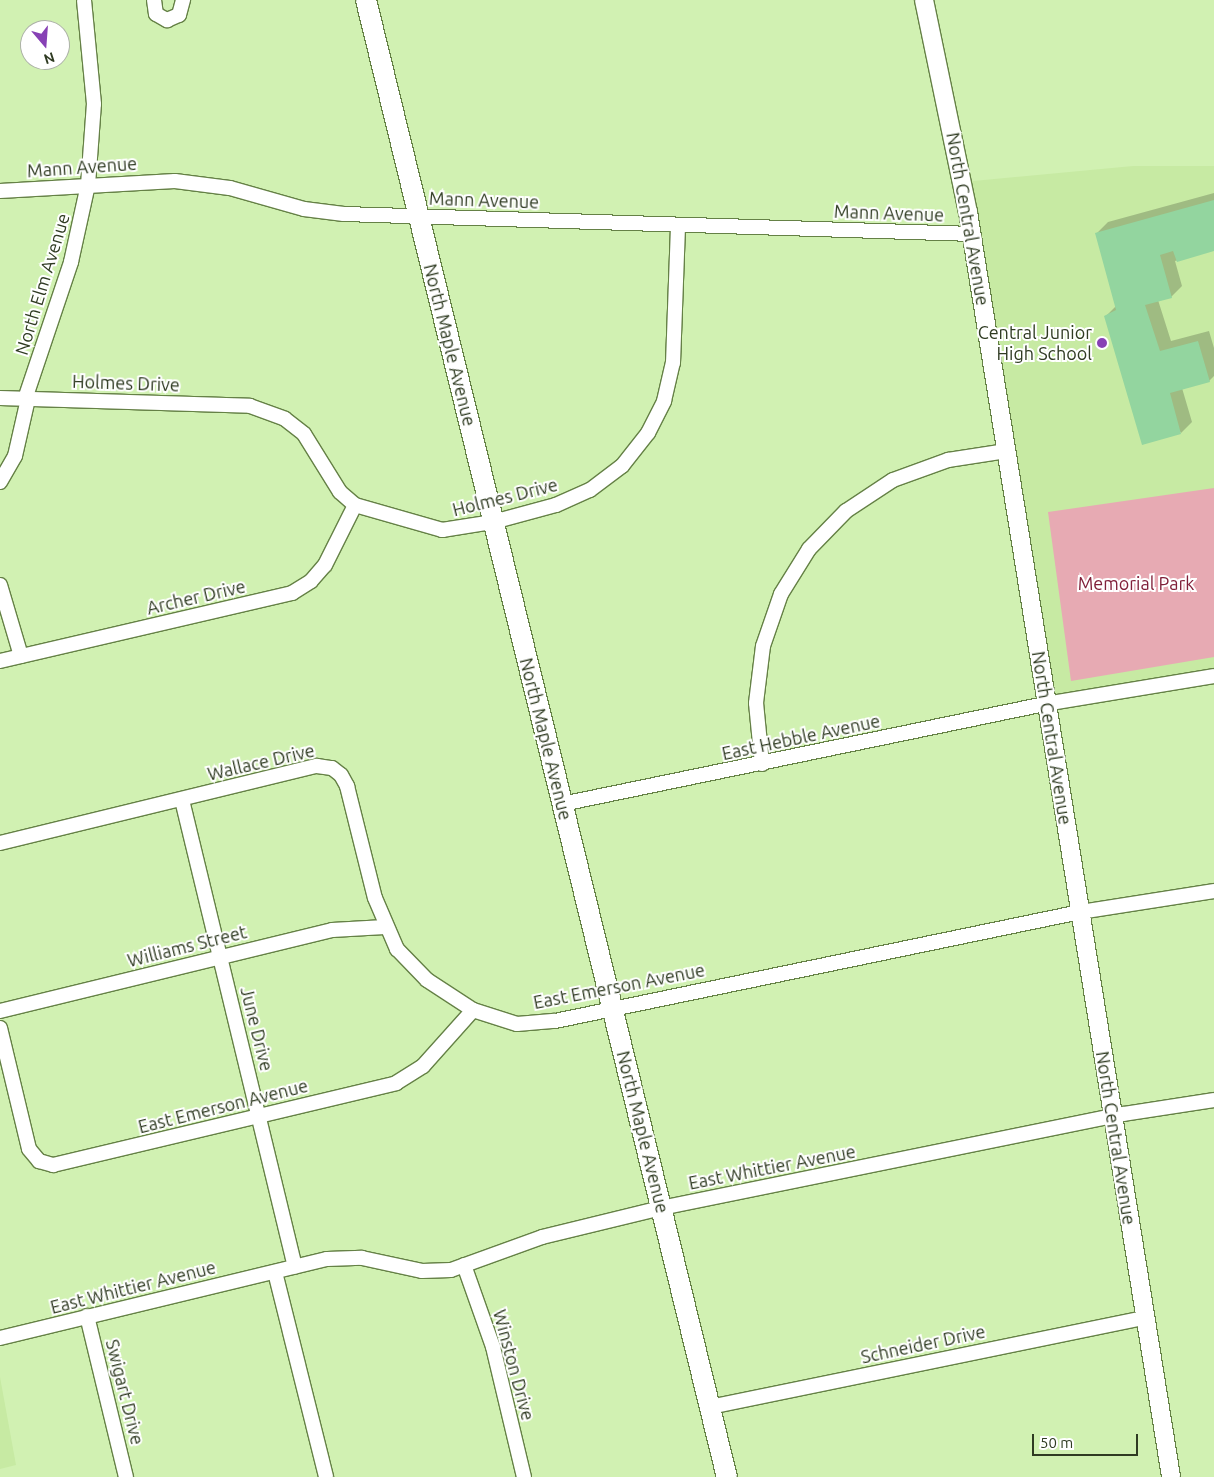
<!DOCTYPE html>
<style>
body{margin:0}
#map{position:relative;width:1214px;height:1477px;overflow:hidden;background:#d1f1b2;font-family:Ubuntu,sans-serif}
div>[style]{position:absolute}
.built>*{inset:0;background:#c7eaa3}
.green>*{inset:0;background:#e7aab3}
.shadow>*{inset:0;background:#0003}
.building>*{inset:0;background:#93d59f}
.roads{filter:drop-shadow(1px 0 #658146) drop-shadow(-1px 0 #658146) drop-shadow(0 1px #658146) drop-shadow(0 -1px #658146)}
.minor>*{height:14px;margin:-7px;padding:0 7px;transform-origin:7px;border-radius:7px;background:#fff}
.tertiary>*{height:18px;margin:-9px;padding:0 9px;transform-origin:9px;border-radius:9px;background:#fff}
.secondary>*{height:20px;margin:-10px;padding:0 10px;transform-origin:10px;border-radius:10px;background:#fff}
.dots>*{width:14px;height:14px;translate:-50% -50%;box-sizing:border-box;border:2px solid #fff;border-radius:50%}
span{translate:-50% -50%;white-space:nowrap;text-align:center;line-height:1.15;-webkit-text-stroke:4px #fff;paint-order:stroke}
.street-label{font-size:18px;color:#2f3b22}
.poi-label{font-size:18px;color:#2f3b22}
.right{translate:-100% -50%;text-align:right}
.park-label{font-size:18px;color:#80203a}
.north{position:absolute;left:20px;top:20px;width:50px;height:50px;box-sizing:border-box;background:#fff;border:1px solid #acb1a7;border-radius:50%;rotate:162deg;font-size:14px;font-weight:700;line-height:20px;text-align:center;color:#2f3b22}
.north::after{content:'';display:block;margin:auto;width:18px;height:22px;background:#8741b5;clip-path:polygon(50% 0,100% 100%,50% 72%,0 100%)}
.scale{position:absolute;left:1032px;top:1434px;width:106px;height:22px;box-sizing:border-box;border:2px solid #2f3b22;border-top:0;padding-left:6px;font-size:15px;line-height:18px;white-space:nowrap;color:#2f3b22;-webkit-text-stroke:4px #fff;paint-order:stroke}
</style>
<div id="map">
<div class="built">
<i style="clip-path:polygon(1133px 166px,1214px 166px,1214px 676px,1047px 706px,963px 182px)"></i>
<i style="clip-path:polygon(0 1377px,16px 1465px,0 1469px)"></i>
</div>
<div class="green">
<i style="clip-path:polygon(1214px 488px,1214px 657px,1071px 681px,1048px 512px)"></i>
</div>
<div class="shadow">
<i style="clip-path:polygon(1214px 193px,1214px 250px,1175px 261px,1182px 286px,1171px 297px,1158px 300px,1171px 341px,1209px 331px,1214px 348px,1214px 376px,1209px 381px,1182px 388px,1192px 422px,1181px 433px,1105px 317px,1116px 306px,1097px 233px,1108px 222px)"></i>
</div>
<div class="building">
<i style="clip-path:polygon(1214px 200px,1214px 251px,1177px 262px,1173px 251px,1160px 255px,1172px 298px,1145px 305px,1160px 351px,1198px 341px,1210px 382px,1170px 393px,1181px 434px,1142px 445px,1104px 316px,1116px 310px,1095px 233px)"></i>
</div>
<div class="roads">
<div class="minor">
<i style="left:154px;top:0;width:14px;rotate:82deg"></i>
<i style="left:156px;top:14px;width:13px;rotate:29deg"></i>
<i style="left:167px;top:20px;width:13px;rotate:-23deg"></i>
<i style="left:179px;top:15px;width:16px;rotate:-75deg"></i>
<i style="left:0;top:191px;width:175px;rotate:-3.3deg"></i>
<i style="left:175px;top:181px;width:55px;rotate:7.3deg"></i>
<i style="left:230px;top:188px;width:77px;rotate:15.8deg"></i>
<i style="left:304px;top:209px;width:40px;rotate:7.1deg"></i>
<i style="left:344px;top:214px;width:628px;rotate:1.82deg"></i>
<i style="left:0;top:398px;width:250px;rotate:1.8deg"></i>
<i style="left:250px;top:406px;width:37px;rotate:20deg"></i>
<i style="left:285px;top:419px;width:24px;rotate:38deg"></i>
<i style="left:304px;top:434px;width:68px;rotate:58.2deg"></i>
<i style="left:340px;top:492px;width:20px;rotate:41deg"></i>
<i style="left:355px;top:505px;width:91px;rotate:16deg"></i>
<i style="left:442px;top:530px;width:52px;rotate:-8.9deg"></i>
<i style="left:493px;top:522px;width:65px;rotate:-15.1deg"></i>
<i style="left:556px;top:505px;width:37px;rotate:-24deg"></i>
<i style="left:590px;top:490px;width:40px;rotate:-37deg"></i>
<i style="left:622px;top:466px;width:42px;rotate:-51.8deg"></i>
<i style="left:648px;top:433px;width:36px;rotate:-63deg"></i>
<i style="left:664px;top:401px;width:39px;rotate:-77deg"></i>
<i style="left:673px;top:363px;width:138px;rotate:-87.9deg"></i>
<i style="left:25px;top:399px;width:145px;rotate:-71.4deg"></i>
<i style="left:71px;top:262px;width:79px;rotate:-77.6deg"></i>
<i style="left:88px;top:185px;width:81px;rotate:-85.8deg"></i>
<i style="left:94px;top:104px;width:104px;rotate:-95.5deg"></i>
<i style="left:0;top:482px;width:30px;rotate:-60deg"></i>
<i style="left:15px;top:456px;width:58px;rotate:-77.2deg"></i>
<i style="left:0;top:585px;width:74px;rotate:73.5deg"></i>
<i style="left:0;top:661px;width:300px;rotate:-13.1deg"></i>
<i style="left:292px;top:593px;width:22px;rotate:-32deg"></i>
<i style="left:311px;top:581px;width:21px;rotate:-49deg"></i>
<i style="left:325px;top:565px;width:67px;rotate:-63.4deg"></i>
<i style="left:762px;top:764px;width:61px;rotate:-95.6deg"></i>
<i style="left:756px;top:703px;width:57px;rotate:-83deg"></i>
<i style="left:763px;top:646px;width:55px;rotate:-70.9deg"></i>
<i style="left:781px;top:594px;width:53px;rotate:-58.1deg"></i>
<i style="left:809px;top:549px;width:53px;rotate:-45.8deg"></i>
<i style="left:846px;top:511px;width:56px;rotate:-33.4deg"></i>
<i style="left:893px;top:480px;width:59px;rotate:-20deg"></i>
<i style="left:948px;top:460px;width:59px;rotate:-8.8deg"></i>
<i style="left:182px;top:800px;width:480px;rotate:76.4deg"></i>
<i style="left:562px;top:804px;width:499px;rotate:-11.7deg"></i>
<i style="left:1051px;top:703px;width:165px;rotate:-9.4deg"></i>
<i style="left:0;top:843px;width:326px;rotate:-13.7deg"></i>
<i style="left:317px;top:766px;width:15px;rotate:8deg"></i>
<i style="left:332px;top:768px;width:11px;rotate:38deg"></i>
<i style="left:341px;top:775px;width:13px;rotate:61deg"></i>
<i style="left:347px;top:786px;width:115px;rotate:76deg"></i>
<i style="left:375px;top:898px;width:56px;rotate:66.7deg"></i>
<i style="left:397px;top:949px;width:43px;rotate:45.9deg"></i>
<i style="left:427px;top:980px;width:55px;rotate:33.1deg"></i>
<i style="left:0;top:1011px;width:342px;rotate:-13.7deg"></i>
<i style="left:332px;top:930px;width:53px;rotate:-3.2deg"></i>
<i style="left:0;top:1028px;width:124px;rotate:76.5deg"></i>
<i style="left:29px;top:1149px;width:16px;rotate:50deg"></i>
<i style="left:39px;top:1161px;width:15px;rotate:16deg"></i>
<i style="left:53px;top:1165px;width:353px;rotate:-13.4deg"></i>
<i style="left:396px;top:1083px;width:32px;rotate:-32deg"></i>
<i style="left:423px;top:1066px;width:75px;rotate:-48.2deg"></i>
<i style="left:473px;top:1010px;width:46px;rotate:17.7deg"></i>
<i style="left:517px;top:1024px;width:38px;rotate:-5deg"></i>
<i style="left:555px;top:1021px;width:536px;rotate:-11.73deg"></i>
<i style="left:1080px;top:912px;width:136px;rotate:-8.9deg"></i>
<i style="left:464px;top:1265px;width:87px;rotate:70.5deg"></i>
<i style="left:493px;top:1347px;width:134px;rotate:76.6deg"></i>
<i style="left:275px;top:1272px;width:211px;rotate:76deg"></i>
<i style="left:87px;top:1316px;width:166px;rotate:76.4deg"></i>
<i style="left:0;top:1338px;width:336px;rotate:-13.6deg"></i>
<i style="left:327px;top:1259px;width:35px;rotate:-2deg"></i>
<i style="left:362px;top:1258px;width:61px;rotate:12.2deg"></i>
<i style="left:422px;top:1271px;width:29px;rotate:-2deg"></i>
<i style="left:451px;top:1270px;width:97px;rotate:-19.9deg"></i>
<i style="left:542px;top:1237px;width:122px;rotate:-13.7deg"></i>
<i style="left:661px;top:1208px;width:471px;rotate:-11.5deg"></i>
<i style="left:1123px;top:1114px;width:92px;rotate:-8.7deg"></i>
<i style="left:710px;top:1407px;width:443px;rotate:-11.6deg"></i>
</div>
<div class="tertiary">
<i style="left:924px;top:0;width:217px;rotate:78.3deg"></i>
<i style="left:968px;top:212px;width:1281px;rotate:80.88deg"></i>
</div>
<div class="secondary">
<i style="left:366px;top:0;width:1520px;rotate:76.27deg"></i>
</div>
</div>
<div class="dots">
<i style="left:1102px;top:343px;background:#8741b5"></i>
</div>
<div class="street-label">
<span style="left:82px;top:167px;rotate:-4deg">Mann Avenue</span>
<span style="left:484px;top:200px;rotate:2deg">Mann Avenue</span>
<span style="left:889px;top:213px;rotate:2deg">Mann Avenue</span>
<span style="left:968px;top:219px;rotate:80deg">North Central Avenue</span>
<span style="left:42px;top:284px;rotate:-73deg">North Elm Avenue</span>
<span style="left:450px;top:345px;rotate:76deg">North Maple Avenue</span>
<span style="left:126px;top:383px;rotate:2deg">Holmes Drive</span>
<span style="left:505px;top:497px;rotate:-14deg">Holmes Drive</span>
<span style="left:196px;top:597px;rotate:-13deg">Archer Drive</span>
<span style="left:801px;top:737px;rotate:-12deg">East Hebble Avenue</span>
<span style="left:1052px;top:738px;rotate:81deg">North Central Avenue</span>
<span style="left:546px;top:739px;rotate:76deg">North Maple Avenue</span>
<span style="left:261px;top:762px;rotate:-13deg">Wallace Drive</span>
<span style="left:187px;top:946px;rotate:-14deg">Williams Street</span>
<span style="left:619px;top:986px;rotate:-11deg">East Emerson Avenue</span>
<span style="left:257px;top:1029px;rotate:76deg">June Drive</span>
<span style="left:223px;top:1106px;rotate:-14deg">East Emerson Avenue</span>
<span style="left:643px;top:1132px;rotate:76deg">North Maple Avenue</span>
<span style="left:1116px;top:1138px;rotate:81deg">North Central Avenue</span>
<span style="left:772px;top:1167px;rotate:-11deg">East Whittier Avenue</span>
<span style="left:133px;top:1287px;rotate:-14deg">East Whittier Avenue</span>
<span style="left:923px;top:1344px;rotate:-12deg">Schneider Drive</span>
<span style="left:514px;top:1365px;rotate:75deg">Winston Drive</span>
<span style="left:125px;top:1392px;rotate:76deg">Swigart Drive</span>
</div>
<div class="poi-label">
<span class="right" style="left:1092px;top:343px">Central Junior<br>High School</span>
</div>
<div class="park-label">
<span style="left:1136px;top:583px">Memorial Park</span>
</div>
<div class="north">N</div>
<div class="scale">50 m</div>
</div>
